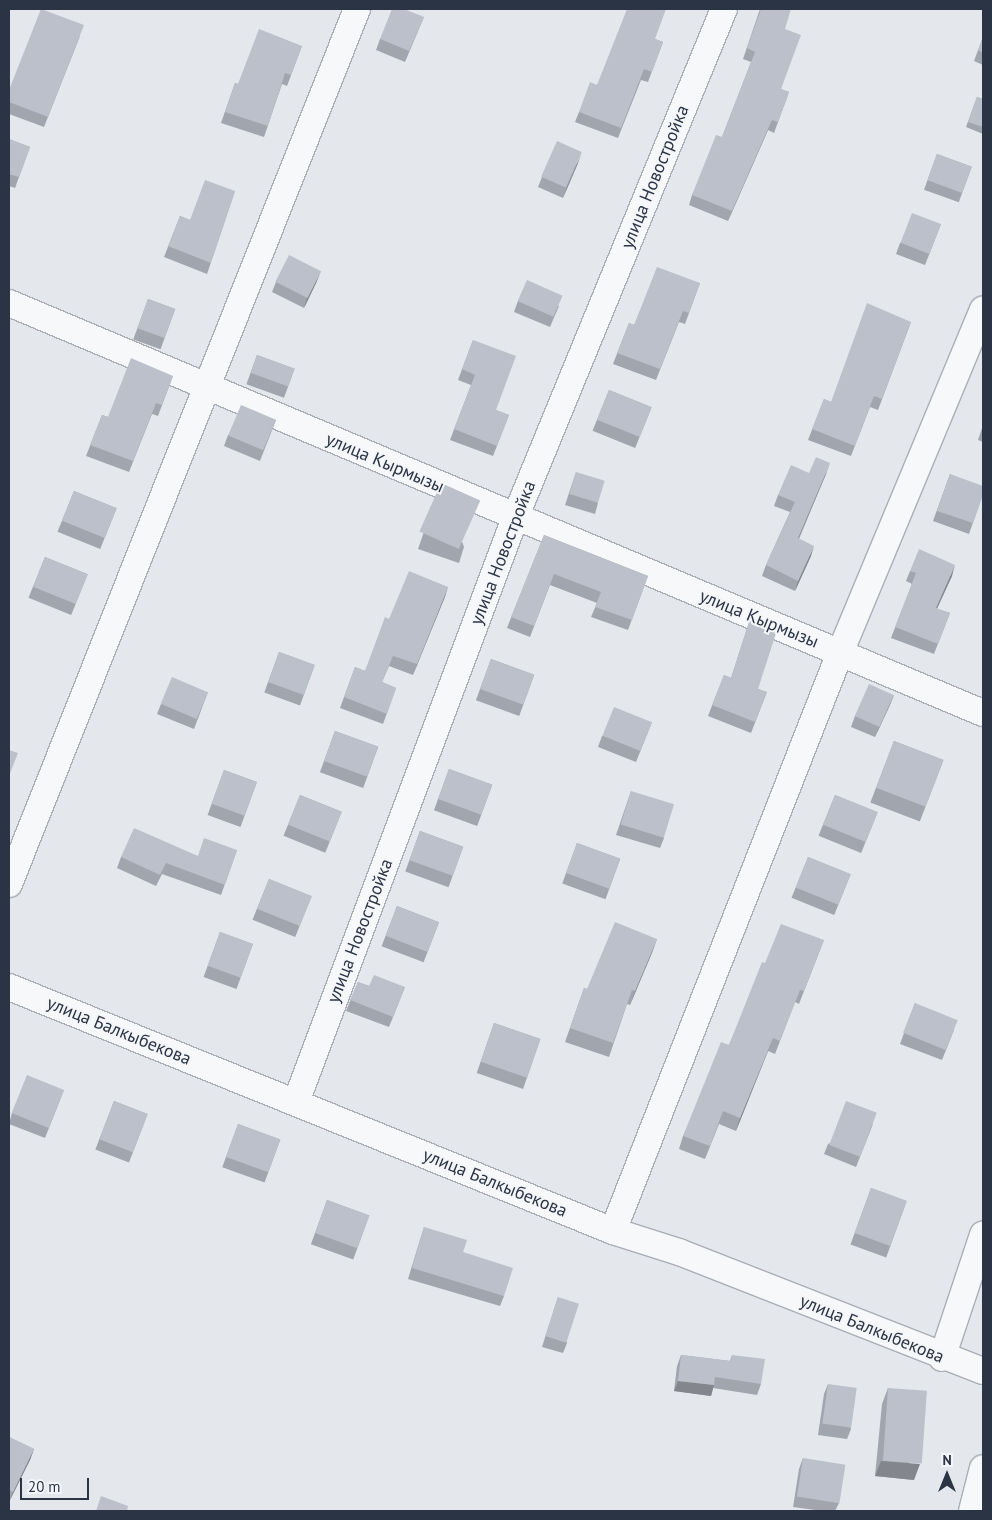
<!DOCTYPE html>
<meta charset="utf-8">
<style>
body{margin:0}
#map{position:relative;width:992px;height:1520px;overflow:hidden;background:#e4e7ec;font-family:"PT Sans",sans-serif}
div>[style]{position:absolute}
.roads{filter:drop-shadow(1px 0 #a9aeb7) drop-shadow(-1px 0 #a9aeb7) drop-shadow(0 1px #a9aeb7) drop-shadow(0 -1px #a9aeb7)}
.minor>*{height:26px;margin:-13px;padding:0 13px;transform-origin:13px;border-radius:13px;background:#f7f8fa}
.wall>*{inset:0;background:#a1a5ae;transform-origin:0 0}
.shaded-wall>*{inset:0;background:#83868d}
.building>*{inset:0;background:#bbc0ca;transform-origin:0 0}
span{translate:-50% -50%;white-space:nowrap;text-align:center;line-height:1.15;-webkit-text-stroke:4px #f4f6f9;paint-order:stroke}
.street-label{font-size:18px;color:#2b3445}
.frame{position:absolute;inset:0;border:10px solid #2b3445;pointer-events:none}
.north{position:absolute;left:922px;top:1450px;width:50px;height:50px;-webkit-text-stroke:4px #f4f6f9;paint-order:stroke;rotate:0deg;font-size:14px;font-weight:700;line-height:20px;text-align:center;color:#2b3445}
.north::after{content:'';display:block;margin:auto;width:18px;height:22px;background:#2b3445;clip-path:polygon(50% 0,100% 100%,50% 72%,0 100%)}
.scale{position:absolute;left:20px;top:1478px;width:69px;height:22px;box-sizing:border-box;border:2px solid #2b3445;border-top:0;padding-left:6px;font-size:15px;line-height:18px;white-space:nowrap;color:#2b3445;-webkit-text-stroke:4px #f4f6f9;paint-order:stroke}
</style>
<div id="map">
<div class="roads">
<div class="minor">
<i style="left:9px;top:303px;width:1057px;rotate:22.83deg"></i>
<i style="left:9px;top:884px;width:942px;rotate:-68.31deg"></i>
<i style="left:9px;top:987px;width:651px;rotate:22deg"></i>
<i style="left:613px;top:1231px;width:69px;rotate:17.7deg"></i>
<i style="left:679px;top:1252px;width:326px;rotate:21.4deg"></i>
<i style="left:296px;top:1102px;width:624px;rotate:-69.44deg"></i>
<i style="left:515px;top:518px;width:550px;rotate:-67.68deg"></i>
<i style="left:613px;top:1231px;width:621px;rotate:-68.56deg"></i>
<i style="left:840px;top:653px;width:372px;rotate:-67.4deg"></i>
<i style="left:942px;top:1358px;width:130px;rotate:-71.6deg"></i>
<i style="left:972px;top:1511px;width:44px;rotate:-75.7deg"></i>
</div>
</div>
<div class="wall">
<i style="clip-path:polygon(760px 9px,785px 29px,781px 89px,789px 92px,774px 133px,768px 130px,728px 221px,689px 205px,692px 195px,722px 137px,751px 62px,743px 59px)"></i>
<i style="clip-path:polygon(424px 17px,405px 62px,376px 50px,380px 39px)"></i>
<i style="clip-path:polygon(80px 36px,44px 127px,9px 114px,9px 90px)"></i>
<i style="clip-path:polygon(983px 37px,983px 65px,974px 61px)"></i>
<i style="clip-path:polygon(655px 39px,663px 42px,648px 82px,641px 80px,618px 138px,575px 122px,579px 112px,597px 85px)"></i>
<i style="clip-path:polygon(302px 46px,287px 86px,282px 84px,264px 137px,221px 123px,235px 83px,238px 84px)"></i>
<i style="clip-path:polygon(977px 97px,983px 99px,983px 134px,966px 127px)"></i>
<i style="clip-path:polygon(9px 139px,30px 147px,15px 188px,9px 186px)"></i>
<i style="left:937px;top:154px;width:37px;height:38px;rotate:20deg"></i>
<i style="clip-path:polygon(578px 163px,563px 198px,538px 187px,542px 177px)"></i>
<i style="clip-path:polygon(235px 191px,207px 274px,164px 257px,180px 216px,190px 220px)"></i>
<i style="clip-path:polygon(941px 224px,925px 265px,896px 254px,900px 243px)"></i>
<i style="clip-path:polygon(317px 281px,304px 308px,272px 292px,276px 282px)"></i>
<i style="clip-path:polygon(700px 283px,685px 324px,679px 322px,656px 380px,613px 364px,629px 323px,634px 325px)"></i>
<i style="left:148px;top:299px;width:29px;height:43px;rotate:20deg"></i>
<i style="clip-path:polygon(518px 301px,559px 306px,550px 327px,514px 312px)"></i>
<i style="clip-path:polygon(911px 322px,878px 410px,870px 407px,851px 456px,808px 440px,824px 399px,831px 402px)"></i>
<i style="clip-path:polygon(473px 340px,496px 410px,509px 415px,493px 456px,450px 440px,471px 385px,458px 380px)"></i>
<i style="left:257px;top:355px;width:40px;height:31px;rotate:20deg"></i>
<i style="clip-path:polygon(173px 376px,158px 416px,152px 414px,129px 472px,86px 456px,102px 415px,108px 417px)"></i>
<i style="left:609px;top:390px;width:46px;height:44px;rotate:22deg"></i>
<i style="clip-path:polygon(276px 420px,260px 461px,224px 446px,228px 435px)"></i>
<i style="clip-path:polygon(983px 425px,983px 442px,978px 440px)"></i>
<i style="clip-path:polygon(576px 472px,598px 503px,595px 514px,565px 505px)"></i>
<i style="clip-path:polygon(809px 473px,826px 474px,799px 539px,811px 556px,795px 591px,762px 576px,766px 565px,790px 512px,774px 506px,778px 495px)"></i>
<i style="clip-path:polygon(950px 474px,983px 494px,969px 534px,933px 521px)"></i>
<i style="clip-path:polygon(441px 483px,464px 547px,459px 563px,418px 549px)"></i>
<i style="left:74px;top:491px;width:46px;height:44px;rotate:22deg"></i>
<i style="clip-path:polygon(544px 535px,648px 576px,628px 630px,591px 617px,597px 603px,550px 585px,530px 637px,507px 628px)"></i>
<i style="left:45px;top:557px;width:46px;height:44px;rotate:22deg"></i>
<i style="clip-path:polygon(910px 571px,952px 576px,937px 609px,950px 613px,934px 654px,891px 638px,912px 584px,906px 581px)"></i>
<i style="clip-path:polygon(448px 587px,413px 675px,389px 666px,382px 682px,396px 688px,383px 724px,340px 708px,355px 667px,365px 671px,389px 619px)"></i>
<i style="clip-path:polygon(750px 619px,758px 689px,767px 692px,751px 733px,708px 716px,724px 675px,731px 678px)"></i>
<i style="left:279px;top:652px;width:38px;height:43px;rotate:20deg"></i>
<i style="left:491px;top:659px;width:46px;height:44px;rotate:20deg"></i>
<i style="clip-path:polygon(208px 692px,194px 729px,157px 714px,161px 704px)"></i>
<i style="clip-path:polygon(894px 695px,875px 737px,851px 727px,855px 716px)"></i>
<i style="clip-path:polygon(652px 722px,636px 762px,598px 747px,602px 736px)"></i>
<i style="left:335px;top:731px;width:46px;height:44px;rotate:20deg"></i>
<i style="left:894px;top:741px;width:53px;height:66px;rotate:21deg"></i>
<i style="left:449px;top:769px;width:46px;height:44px;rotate:20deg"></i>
<i style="left:224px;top:770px;width:35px;height:48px;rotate:20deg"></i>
<i style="clip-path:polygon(631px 791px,664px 838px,660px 848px,616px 835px)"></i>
<i style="left:300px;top:795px;width:45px;height:44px;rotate:22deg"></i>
<i style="left:835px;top:795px;width:46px;height:44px;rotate:22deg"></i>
<i style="left:420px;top:831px;width:46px;height:43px;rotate:20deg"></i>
<i style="left:577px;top:843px;width:46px;height:43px;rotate:20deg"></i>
<i style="clip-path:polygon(237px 850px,221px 895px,162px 874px,156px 886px,117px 868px,121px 857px,198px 856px)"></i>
<i style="left:808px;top:857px;width:46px;height:44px;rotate:22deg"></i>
<i style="left:269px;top:879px;width:46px;height:44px;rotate:22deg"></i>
<i style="left:397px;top:906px;width:45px;height:43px;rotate:21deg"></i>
<i style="left:220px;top:932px;width:35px;height:48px;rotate:20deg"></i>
<i style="clip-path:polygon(657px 939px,630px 1005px,627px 1004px,609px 1057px,565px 1042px,584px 988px,587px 989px)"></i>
<i style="clip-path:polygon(824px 940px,799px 1004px,795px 1002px,775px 1054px,768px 1051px,736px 1131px,719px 1124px,705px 1159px,679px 1149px,683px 1136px,729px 1045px,765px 963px)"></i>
<i style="clip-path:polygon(358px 982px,369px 986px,405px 987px,389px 1027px,346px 1011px)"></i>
<i style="clip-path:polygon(915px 1003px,954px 1030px,942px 1060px,900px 1044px)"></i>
<i style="left:494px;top:1023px;width:49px;height:53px;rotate:19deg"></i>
<i style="clip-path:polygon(64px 1090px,45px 1138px,9px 1124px,12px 1113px)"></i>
<i style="left:114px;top:1101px;width:36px;height:52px;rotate:21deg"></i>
<i style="left:238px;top:1124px;width:45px;height:46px;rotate:20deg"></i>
<i style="clip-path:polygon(873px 1124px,856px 1167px,824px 1154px,828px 1144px)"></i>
<i style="left:871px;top:1188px;width:38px;height:60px;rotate:20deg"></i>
<i style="left:327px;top:1200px;width:45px;height:47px;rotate:20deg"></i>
<i style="clip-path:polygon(424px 1227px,463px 1252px,504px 1296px,500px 1306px,408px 1279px)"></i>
<i style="clip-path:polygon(558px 1297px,567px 1343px,563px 1353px,542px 1347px)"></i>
<i style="clip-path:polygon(681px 1355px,730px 1361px,732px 1355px,761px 1384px,757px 1395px,713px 1388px,711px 1396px,674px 1391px,677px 1366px)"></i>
<i style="clip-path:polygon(828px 1384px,851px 1429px,847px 1439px,818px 1435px,824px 1394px)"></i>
<i style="clip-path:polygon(888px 1388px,914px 1480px,875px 1476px,882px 1404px)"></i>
<i style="clip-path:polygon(9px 1437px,34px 1449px,30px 1460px,9px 1502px)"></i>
<i style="clip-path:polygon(803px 1458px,839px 1503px,835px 1511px,822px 1511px,793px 1507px,799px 1469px)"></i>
</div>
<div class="shaded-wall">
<i style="clip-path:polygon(772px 120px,768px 130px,728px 221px,732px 211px)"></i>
<i style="clip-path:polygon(582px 152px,578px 163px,563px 198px,567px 187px)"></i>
<i style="clip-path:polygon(321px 271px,317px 281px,304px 308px,307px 298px)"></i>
<i style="clip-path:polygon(830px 463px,826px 474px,794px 549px,798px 538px)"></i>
<i style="clip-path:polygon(814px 546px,811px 556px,795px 591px,798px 581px)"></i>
<i style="clip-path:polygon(955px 565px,952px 576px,932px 619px,936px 608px)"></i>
<i style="clip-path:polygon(448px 587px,445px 597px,413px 675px,417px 664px)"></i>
<i style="clip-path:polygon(894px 695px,890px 705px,875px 737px,879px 727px)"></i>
<i style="clip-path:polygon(657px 939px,652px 953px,630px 1005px,635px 991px)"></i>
<i style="clip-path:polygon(773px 1038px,768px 1051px,736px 1131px,740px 1118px)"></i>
<i style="clip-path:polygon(678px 1381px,714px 1385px,711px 1396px,674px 1391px)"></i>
<i style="clip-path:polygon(34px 1449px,30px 1460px,9px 1502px,13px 1492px)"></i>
<i style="clip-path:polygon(881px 1461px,920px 1464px,914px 1480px,875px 1476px)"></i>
</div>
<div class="building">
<i style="clip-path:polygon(41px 9px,84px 25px,48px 117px,9px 102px,9px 90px)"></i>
<i style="clip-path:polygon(392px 9px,404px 9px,424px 17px,409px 51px,380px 39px)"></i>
<i style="clip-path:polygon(627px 9px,666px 9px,655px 39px,663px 42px,652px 72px,644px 69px,621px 128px,579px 112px,590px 82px,597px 85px)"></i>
<i style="clip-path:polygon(761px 9px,791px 9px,785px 29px,801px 35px,781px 89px,789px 92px,778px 122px,772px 120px,732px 211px,692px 195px,716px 135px,722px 137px,755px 52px,747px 48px)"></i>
<i style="clip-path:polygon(259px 29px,302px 46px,291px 75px,285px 73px,268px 126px,225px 112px,235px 83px,238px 84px)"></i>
<i style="clip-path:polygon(983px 37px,983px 53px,978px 50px)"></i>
<i style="clip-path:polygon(977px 97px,983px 99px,983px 127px,968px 122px)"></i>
<i style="clip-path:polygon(9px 139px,30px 147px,19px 177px,9px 174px)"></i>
<i style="left:557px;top:141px;width:27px;height:39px;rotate:24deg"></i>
<i style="left:937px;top:154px;width:37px;height:28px;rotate:20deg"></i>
<i style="clip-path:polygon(205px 180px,235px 191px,211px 263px,168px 246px,180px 216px,190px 220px)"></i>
<i style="left:912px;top:213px;width:31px;height:32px;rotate:21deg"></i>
<i style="left:289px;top:255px;width:36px;height:30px;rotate:27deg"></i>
<i style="clip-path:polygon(657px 267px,700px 283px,689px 313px,683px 311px,660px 369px,617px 353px,629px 323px,634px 325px)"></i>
<i style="left:527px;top:280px;width:39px;height:23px;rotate:24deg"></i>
<i style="left:148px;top:299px;width:29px;height:31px;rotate:20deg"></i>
<i style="clip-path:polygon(867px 303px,911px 322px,882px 399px,874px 396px,855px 446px,812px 429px,824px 399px,831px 402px)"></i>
<i style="clip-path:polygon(473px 340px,516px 356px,496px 410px,509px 415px,497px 446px,454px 429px,475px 375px,462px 369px)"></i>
<i style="left:257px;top:355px;width:40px;height:19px;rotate:20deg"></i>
<i style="clip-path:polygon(131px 358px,173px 376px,162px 405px,156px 403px,133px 461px,90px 445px,102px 415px,108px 417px)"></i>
<i style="left:609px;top:390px;width:46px;height:32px;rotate:22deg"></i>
<i style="left:241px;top:405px;width:38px;height:33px;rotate:23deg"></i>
<i style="clip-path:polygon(816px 457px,830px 463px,798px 538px,814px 546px,798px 581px,766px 565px,795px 502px,778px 495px,791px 465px,809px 473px)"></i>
<i style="left:576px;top:472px;width:30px;height:23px;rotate:17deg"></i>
<i style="clip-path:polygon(950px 474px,983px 486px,983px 494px,973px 523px,937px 511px)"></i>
<i style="left:441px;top:483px;width:43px;height:53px;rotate:24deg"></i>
<i style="left:74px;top:491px;width:46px;height:32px;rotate:22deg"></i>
<i style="clip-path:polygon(544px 535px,648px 576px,632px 620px,595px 607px,601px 592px,554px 574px,534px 626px,511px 617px)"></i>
<i style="clip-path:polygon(919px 549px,955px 565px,936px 608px,950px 613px,938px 644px,895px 627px,916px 573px,910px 571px)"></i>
<i style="left:45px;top:557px;width:46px;height:32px;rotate:22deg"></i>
<i style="clip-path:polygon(409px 571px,448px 587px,417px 664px,393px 656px,382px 682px,396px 688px,387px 714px,344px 697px,355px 667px,365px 671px,385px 617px,389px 619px)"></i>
<i style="clip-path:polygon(750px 619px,777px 630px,758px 689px,767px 692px,755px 722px,712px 705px,724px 675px,731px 678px)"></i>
<i style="left:279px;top:652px;width:38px;height:32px;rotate:20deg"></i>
<i style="left:491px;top:659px;width:46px;height:32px;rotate:20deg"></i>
<i style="left:172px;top:677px;width:39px;height:29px;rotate:23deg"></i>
<i style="left:869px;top:684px;width:27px;height:35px;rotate:24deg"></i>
<i style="left:614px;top:707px;width:41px;height:31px;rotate:22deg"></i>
<i style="left:335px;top:731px;width:46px;height:32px;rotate:20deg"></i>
<i style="left:894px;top:741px;width:53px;height:50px;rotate:21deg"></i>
<i style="clip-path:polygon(9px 750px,18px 753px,9px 776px)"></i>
<i style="left:449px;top:769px;width:46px;height:32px;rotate:20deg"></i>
<i style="left:224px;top:770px;width:35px;height:36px;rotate:20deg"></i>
<i style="left:631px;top:791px;width:45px;height:35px;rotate:17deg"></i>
<i style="left:300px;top:795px;width:45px;height:32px;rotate:22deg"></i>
<i style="left:835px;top:795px;width:46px;height:32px;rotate:22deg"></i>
<i style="clip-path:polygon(134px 828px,198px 856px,204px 838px,237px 850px,225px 885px,166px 863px,160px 875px,121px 857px)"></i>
<i style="left:420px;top:831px;width:46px;height:31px;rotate:20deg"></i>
<i style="left:577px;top:843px;width:46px;height:32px;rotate:20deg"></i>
<i style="left:808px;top:857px;width:46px;height:33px;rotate:22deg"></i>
<i style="left:269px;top:879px;width:46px;height:32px;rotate:22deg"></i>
<i style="left:397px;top:906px;width:45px;height:32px;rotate:21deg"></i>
<i style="clip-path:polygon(615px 922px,657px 939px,635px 991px,632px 990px,613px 1043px,570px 1028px,584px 988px,587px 989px)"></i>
<i style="clip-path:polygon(781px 924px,824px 940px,804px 991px,800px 990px,780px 1041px,773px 1038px,740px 1118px,723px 1111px,710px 1146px,683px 1136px,721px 1042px,729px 1045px,762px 962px,765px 963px)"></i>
<i style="left:220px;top:932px;width:35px;height:36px;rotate:20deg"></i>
<i style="clip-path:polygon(374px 975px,405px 987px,393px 1017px,350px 1000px,358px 982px,369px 986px)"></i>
<i style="left:915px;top:1003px;width:46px;height:32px;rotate:22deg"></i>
<i style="left:494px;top:1023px;width:49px;height:41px;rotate:19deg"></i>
<i style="left:27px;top:1075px;width:40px;height:41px;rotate:22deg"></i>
<i style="left:114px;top:1101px;width:36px;height:41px;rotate:21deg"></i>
<i style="left:846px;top:1101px;width:33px;height:47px;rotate:21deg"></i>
<i style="left:238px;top:1124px;width:45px;height:35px;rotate:20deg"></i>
<i style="left:871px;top:1188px;width:38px;height:48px;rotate:20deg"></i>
<i style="left:327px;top:1200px;width:45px;height:35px;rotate:20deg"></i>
<i style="clip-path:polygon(424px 1227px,467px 1240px,463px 1252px,513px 1268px,504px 1296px,412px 1268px)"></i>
<i style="left:558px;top:1297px;width:22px;height:41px;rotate:18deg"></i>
<i style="clip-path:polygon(681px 1355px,731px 1361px,732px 1355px,765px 1359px,761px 1384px,715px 1377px,714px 1385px,678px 1381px)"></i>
<i style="left:828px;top:1384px;width:29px;height:40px;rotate:8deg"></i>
<i style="left:888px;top:1388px;width:39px;height:73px;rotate:4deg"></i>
<i style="clip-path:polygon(9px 1437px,34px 1449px,13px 1492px,9px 1490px)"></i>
<i style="left:803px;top:1458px;width:43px;height:39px;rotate:9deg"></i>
<i style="clip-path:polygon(101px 1496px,128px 1506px,127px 1511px,96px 1511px)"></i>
</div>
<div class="street-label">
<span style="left:655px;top:177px;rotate:-68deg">улица Новостройка</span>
<span style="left:385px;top:463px;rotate:23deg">улица Кырмызы</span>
<span style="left:503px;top:553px;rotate:-69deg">улица Новостройка</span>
<span style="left:759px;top:619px;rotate:22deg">улица Кырмызы</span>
<span style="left:360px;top:931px;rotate:-69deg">улица Новостройка</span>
<span style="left:119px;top:1031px;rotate:22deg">улица Балкыбекова</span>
<span style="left:495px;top:1183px;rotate:22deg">улица Балкыбекова</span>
<span style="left:872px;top:1329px;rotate:22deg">улица Балкыбекова</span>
</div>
<div class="frame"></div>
<div class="north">N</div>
<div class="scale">20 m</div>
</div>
